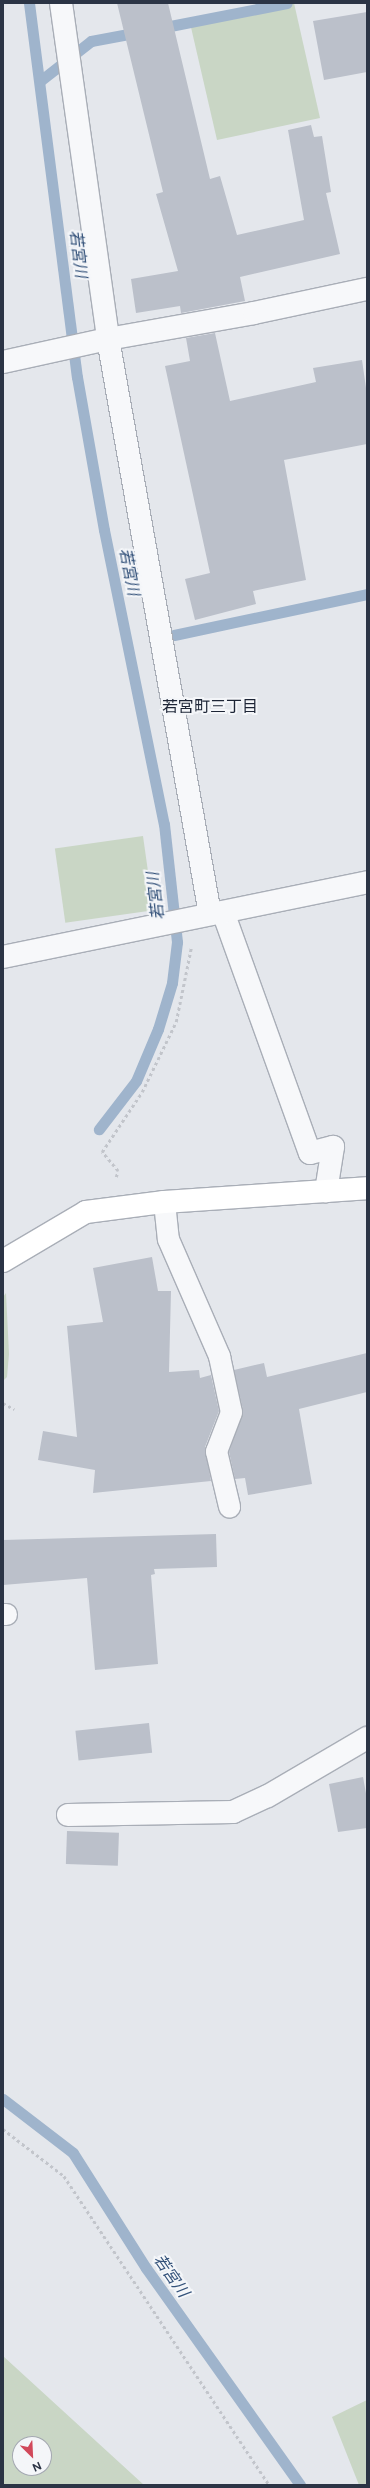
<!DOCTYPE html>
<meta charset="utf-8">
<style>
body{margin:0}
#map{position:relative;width:370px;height:2488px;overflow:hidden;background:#e4e7ec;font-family:Figtree,"Noto Sans JP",sans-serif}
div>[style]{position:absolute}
.green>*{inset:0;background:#c9d6c5;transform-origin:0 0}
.stream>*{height:11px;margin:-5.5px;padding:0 5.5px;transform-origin:5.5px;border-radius:5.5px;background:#9fb4cc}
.building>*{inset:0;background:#bbc0ca;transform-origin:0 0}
.path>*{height:2.5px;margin-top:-1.25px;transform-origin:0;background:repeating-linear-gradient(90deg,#c2c5cb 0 3px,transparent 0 6px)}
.roads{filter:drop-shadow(1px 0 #a9aeb7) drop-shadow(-1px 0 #a9aeb7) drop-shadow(0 1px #a9aeb7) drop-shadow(0 -1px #a9aeb7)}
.lane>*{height:21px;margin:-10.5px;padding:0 10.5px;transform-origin:10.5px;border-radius:10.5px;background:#f7f8fa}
.street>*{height:22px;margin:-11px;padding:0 11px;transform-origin:11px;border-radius:11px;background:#f7f8fa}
.secondary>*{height:22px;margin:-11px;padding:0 11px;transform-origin:11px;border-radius:11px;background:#fff}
span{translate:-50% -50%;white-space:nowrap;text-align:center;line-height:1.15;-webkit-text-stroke:4px #f4f6f9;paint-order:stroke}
.water-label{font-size:16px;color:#34527a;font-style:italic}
.neighbourhood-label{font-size:16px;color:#1d2536}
.frame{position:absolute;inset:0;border:4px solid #2b3445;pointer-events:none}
.north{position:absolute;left:12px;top:2436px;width:40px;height:40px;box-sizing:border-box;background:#f4f6f9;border:1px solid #a4a8b1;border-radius:50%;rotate:156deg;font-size:11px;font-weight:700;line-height:16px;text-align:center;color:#2b3445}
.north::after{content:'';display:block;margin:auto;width:14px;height:18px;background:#d1495b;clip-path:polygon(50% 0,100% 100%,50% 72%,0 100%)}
</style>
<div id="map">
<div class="green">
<i style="clip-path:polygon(287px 3px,294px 3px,320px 118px,217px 140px,190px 23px)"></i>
<i style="left:143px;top:836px;width:75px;height:89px;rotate:82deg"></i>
<i style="clip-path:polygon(6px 1293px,9px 1354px,7px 1377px,3px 1381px,3px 1297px)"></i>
<i style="clip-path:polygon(evenodd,3px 2356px,144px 2485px,3px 2485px,3px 2356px,20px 2444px,44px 2444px,44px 2468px,20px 2468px,20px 2444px)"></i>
<i style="clip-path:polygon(367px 2400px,367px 2485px,359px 2485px,332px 2417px)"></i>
</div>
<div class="stream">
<i style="left:29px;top:3px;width:377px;rotate:82.7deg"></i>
<i style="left:77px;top:377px;width:155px;rotate:80deg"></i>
<i style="left:104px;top:530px;width:300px;rotate:78.5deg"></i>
<i style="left:164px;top:824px;width:119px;rotate:83.7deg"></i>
<i style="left:177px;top:942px;width:41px;rotate:97deg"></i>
<i style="left:172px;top:983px;width:48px;rotate:106.9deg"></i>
<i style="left:158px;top:1029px;width:56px;rotate:112.9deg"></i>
<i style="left:136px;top:1081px;width:61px;rotate:127.6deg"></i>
<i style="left:160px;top:28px;width:129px;rotate:-11.1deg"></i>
<i style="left:40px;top:81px;width:65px;rotate:-38.1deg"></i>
<i style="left:91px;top:41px;width:49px;rotate:-10.6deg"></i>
<i style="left:174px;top:635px;width:197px;rotate:-12deg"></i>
<i style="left:3px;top:2099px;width:88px;rotate:37.6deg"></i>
<i style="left:73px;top:2153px;width:136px;rotate:57.6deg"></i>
<i style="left:146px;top:2268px;width:266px;rotate:54.6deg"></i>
</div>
<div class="building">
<i style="clip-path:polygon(117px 3px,168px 3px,210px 179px,220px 176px,237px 235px,304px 220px,288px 130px,311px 125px,314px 137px,322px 136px,331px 192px,326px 193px,340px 254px,240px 277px,245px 301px,181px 313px,180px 306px,136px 313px,131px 279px,178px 271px,156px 194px,163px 192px)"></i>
<i style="clip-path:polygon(367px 12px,367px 72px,324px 80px,313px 21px)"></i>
<i style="clip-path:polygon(215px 333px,230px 401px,316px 382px,313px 368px,362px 360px,367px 395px,367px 444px,284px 460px,306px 580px,253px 591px,256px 604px,195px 620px,185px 579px,210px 573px,165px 366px,190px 361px,186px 338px)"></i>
<i style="clip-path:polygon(152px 1257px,158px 1291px,171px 1291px,169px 1372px,199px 1370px,200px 1378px,211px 1375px,219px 1411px,205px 1447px,211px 1481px,93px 1493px,95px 1470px,38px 1460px,43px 1431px,77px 1437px,67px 1326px,103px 1322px,93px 1268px)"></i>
<i style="clip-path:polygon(367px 1353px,367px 1392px,299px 1409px,312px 1484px,248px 1495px,245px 1478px,235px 1479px,229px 1452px,243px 1410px,234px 1370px,264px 1363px,267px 1377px)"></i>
<i style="clip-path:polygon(216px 1534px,217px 1567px,154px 1569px,155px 1574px,151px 1575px,158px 1664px,95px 1670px,87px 1578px,3px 1585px,3px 1540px)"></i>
<i style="left:149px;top:1723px;width:30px;height:74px;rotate:84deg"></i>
<i style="clip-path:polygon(363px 1777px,367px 1799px,367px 1828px,338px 1832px,329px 1784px)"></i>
<i style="left:67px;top:1831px;width:52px;height:33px;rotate:2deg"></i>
</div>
<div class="path">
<i style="left:116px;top:1177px;width:6px;rotate:-72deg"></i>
<i style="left:118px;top:1171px;width:25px;rotate:-130deg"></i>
<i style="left:102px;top:1152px;width:72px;rotate:-56.3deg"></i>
<i style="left:142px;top:1092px;width:78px;rotate:-64.1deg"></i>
<i style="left:176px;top:1022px;width:76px;rotate:-78.5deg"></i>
<i style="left:3px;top:1403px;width:13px;rotate:29deg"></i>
<i style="left:3px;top:2129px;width:77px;rotate:37.6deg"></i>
<i style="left:64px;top:2176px;width:371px;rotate:56.4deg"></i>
</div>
<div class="roads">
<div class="lane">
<i style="left:164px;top:1202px;width:37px;rotate:84deg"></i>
<i style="left:168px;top:1239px;width:128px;rotate:66.4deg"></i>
<i style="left:219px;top:1356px;width:57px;rotate:77.9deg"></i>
<i style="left:231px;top:1412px;width:42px;rotate:111deg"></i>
<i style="left:216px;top:1451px;width:57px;rotate:76.7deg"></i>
<i style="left:3px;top:1614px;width:3px"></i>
</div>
<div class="street">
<i style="left:61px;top:3px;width:339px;rotate:82deg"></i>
<i style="left:108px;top:339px;width:584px;rotate:79.94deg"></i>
<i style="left:3px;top:362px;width:107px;rotate:-12.4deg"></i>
<i style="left:108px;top:339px;width:148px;rotate:-10.1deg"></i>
<i style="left:254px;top:313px;width:116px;rotate:-12deg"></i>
<i style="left:223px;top:912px;width:256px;rotate:70.2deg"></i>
<i style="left:310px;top:1153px;width:24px;rotate:-15deg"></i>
<i style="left:333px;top:1147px;width:45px;rotate:99deg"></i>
<i style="left:3px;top:957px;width:372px;rotate:-11.6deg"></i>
<i style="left:68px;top:1815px;width:165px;rotate:-1deg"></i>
<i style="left:233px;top:1812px;width:38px;rotate:-25deg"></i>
<i style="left:268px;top:1796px;width:115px;rotate:-30.4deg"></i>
</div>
<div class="secondary">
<i style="left:3px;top:1261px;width:96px;rotate:-30.6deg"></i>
<i style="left:86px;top:1212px;width:79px;rotate:-7.3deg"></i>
<i style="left:164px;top:1202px;width:203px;rotate:-3.9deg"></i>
</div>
</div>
<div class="water-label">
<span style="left:78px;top:254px;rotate:83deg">若宮川</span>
<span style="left:129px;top:572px;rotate:79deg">若宮川</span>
<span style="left:156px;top:896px;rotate:-97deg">若宮川</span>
<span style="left:171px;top:2276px;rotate:55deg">若宮川</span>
</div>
<div class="neighbourhood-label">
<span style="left:210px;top:707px">若宮町三丁目</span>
</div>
<div class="frame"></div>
<div class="north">N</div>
</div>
